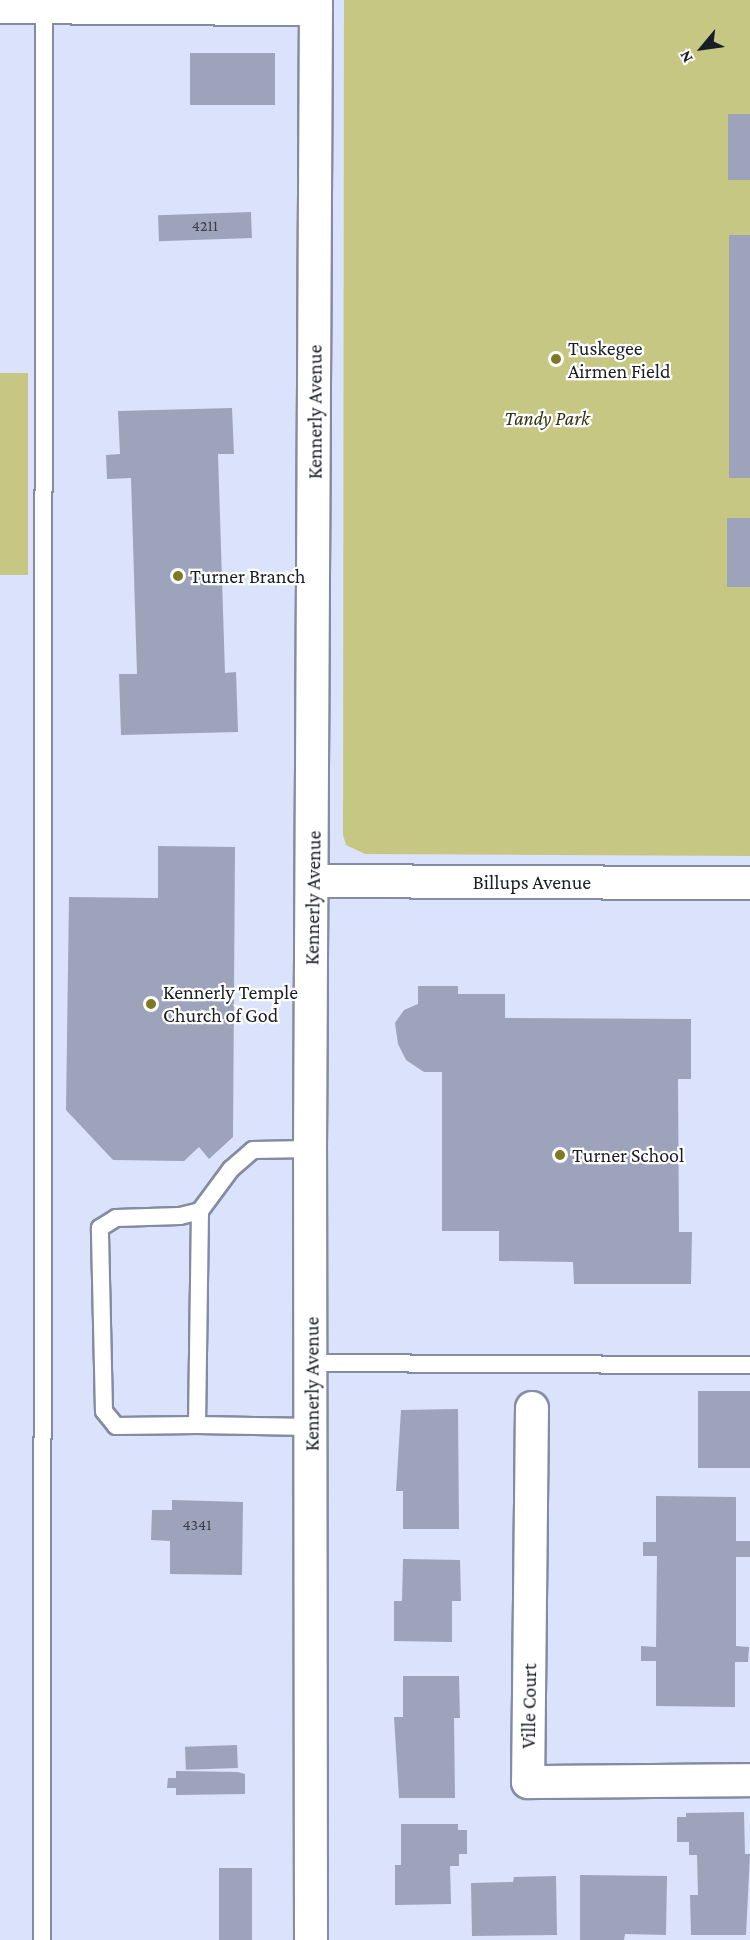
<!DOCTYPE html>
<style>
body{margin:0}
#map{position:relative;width:750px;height:1940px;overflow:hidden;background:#dbe2fb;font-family:"Crimson Pro",serif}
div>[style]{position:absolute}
.green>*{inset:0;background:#c7c784;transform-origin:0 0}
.building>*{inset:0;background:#9ca3ba;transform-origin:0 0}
.roads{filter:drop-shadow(2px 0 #858ba1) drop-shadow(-2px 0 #858ba1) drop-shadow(0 2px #858ba1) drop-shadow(0 -2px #858ba1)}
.service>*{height:16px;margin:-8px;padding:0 8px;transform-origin:8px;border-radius:8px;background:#fff}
.minor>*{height:32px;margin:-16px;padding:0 16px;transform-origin:16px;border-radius:16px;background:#fff}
.dots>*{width:16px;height:16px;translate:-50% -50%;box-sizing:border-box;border:3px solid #fff;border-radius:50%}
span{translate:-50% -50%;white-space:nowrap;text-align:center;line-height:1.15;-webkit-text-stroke:4.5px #fff;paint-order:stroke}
.number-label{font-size:16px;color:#3a3e4a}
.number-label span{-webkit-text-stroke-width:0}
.poi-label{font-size:20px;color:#1a1d25}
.left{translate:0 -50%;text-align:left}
.street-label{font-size:20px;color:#1a1d25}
.park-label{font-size:20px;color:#333315;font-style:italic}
.north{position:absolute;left:672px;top:18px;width:60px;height:60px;-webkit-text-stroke:4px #fff;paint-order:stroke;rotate:241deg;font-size:16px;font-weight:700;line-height:24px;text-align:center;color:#1a1d25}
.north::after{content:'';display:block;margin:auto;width:21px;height:27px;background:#1a1d25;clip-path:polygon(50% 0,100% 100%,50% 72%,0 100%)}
</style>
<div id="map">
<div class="green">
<i style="clip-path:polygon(344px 0,750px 0,750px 856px,365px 854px,346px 845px,343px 835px)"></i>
<i style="left:0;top:373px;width:28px;height:202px"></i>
</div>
<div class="building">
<i style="left:275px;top:53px;width:52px;height:85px;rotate:90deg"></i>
<i style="left:750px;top:114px;width:66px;height:22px;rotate:90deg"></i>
<i style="left:251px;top:212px;width:26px;height:93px;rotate:88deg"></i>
<i style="left:729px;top:235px;width:21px;height:243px"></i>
<i style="clip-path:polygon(232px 408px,234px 454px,218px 454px,225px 673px,236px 672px,238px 732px,121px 735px,119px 674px,137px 674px,131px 478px,107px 479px,106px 455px,120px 454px,118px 411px)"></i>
<i style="left:750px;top:518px;width:69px;height:23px;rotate:90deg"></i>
<i style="clip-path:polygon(158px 846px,235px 847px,233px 1137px,209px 1159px,199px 1147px,184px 1161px,113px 1160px,66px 1110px,69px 897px,158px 898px)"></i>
<i style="clip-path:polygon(418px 986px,458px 986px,458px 994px,505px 994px,505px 1018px,691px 1019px,691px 1079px,678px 1079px,679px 1232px,692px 1232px,691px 1284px,574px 1284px,573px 1262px,499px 1261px,499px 1231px,442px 1231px,442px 1072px,424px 1072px,406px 1060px,398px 1044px,395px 1023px,404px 1010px,418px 1004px)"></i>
<i style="left:750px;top:1391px;width:77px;height:52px;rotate:90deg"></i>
<i style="clip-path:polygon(458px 1409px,459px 1529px,403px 1529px,403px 1491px,396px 1491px,401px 1410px)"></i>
<i style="clip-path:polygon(656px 1496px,736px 1497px,736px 1541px,750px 1541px,750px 1557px,736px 1557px,736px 1646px,749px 1647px,748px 1662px,735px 1662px,735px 1707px,656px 1706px,656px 1661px,641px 1661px,641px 1646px,656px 1647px,657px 1556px,643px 1556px,643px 1542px,656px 1542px)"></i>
<i style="clip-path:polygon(172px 1500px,243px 1502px,242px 1575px,170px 1574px,170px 1541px,151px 1540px,152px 1510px,172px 1510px)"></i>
<i style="clip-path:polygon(403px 1559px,460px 1560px,461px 1601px,452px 1601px,452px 1642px,394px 1641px,394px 1601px,402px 1601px)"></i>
<i style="clip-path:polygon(403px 1676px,459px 1676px,460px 1718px,454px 1718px,455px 1798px,399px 1798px,394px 1717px,403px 1717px)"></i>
<i style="left:237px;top:1745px;width:23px;height:52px;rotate:88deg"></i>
<i style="clip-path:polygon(176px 1771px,238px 1772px,245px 1774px,245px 1794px,176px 1795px,176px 1788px,167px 1788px,168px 1778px,176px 1778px)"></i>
<i style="clip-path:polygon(744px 1812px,745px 1854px,750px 1854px,746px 1935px,691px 1935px,690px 1895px,698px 1895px,697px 1855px,689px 1855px,689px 1842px,677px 1842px,677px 1817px,686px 1817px,686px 1813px)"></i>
<i style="clip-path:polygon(401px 1824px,458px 1824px,458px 1830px,467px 1830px,467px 1854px,459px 1854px,459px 1866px,450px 1866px,451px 1904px,395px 1905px,395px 1865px,401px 1865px)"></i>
<i style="left:219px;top:1868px;width:33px;height:72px"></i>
<i style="clip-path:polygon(580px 1875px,667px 1876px,666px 1935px,625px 1934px,624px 1940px,580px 1940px)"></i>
<i style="clip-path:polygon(556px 1876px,557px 1935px,472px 1936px,471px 1883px,513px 1882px,514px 1877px)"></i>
</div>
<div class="roads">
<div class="service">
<i style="left:310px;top:1149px;width:57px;rotate:179deg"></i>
<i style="left:253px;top:1150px;width:29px;rotate:139deg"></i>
<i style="left:231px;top:1169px;width:52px;rotate:126.4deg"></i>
<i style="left:200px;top:1211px;width:214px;rotate:90.8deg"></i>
<i style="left:197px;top:1425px;width:115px;rotate:1deg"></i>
<i style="left:313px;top:1363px;width:437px;rotate:0.3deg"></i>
<i style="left:197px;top:1425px;width:81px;rotate:179.3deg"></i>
<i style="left:116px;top:1426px;width:19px;rotate:-129deg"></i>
<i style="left:104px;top:1411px;width:183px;rotate:-91.3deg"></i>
<i style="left:100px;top:1228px;width:19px;rotate:-32deg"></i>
<i style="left:116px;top:1218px;width:64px;rotate:-1.8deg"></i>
<i style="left:180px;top:1216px;width:21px;rotate:-14deg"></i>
<i style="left:42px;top:1940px;width:1939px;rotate:-89.94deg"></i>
</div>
<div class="minor">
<i style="left:0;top:7px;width:316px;rotate:0.4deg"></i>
<i style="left:314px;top:881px;width:436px;rotate:0.3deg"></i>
<i style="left:532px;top:1408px;width:374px;rotate:90.6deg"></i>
<i style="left:528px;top:1782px;width:222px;rotate:-0.5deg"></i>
<i style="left:311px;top:1940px;width:791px;rotate:-90.07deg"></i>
<i style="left:310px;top:1149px;width:1149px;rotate:-89.7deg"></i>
</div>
</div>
<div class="dots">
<i style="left:556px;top:359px;background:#7c7b22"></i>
<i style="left:178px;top:576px;background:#7c7b22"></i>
<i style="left:151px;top:1004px;background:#7c7b22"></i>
<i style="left:560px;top:1155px;background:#7c7b22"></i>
</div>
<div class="number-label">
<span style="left:205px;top:226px">4211</span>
<span style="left:197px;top:1525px">4341</span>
</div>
<div class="poi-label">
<span class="left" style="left:568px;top:360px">Tuskegee<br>Airmen Field</span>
<span class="left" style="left:190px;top:576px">Turner Branch</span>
<span class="left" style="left:163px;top:1004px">Kennerly Temple<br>Church of God</span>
<span class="left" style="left:572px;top:1155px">Turner School</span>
</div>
<div class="street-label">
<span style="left:315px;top:412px;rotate:-90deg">Kennerly Avenue</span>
<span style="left:532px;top:882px">Billups Avenue</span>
<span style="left:313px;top:898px;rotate:-89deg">Kennerly Avenue</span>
<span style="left:312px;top:1384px;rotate:-90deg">Kennerly Avenue</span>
<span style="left:529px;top:1706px;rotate:-89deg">Ville Court</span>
</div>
<div class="park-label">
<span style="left:547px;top:418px">Tandy Park</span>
</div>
<div class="north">N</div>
</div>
